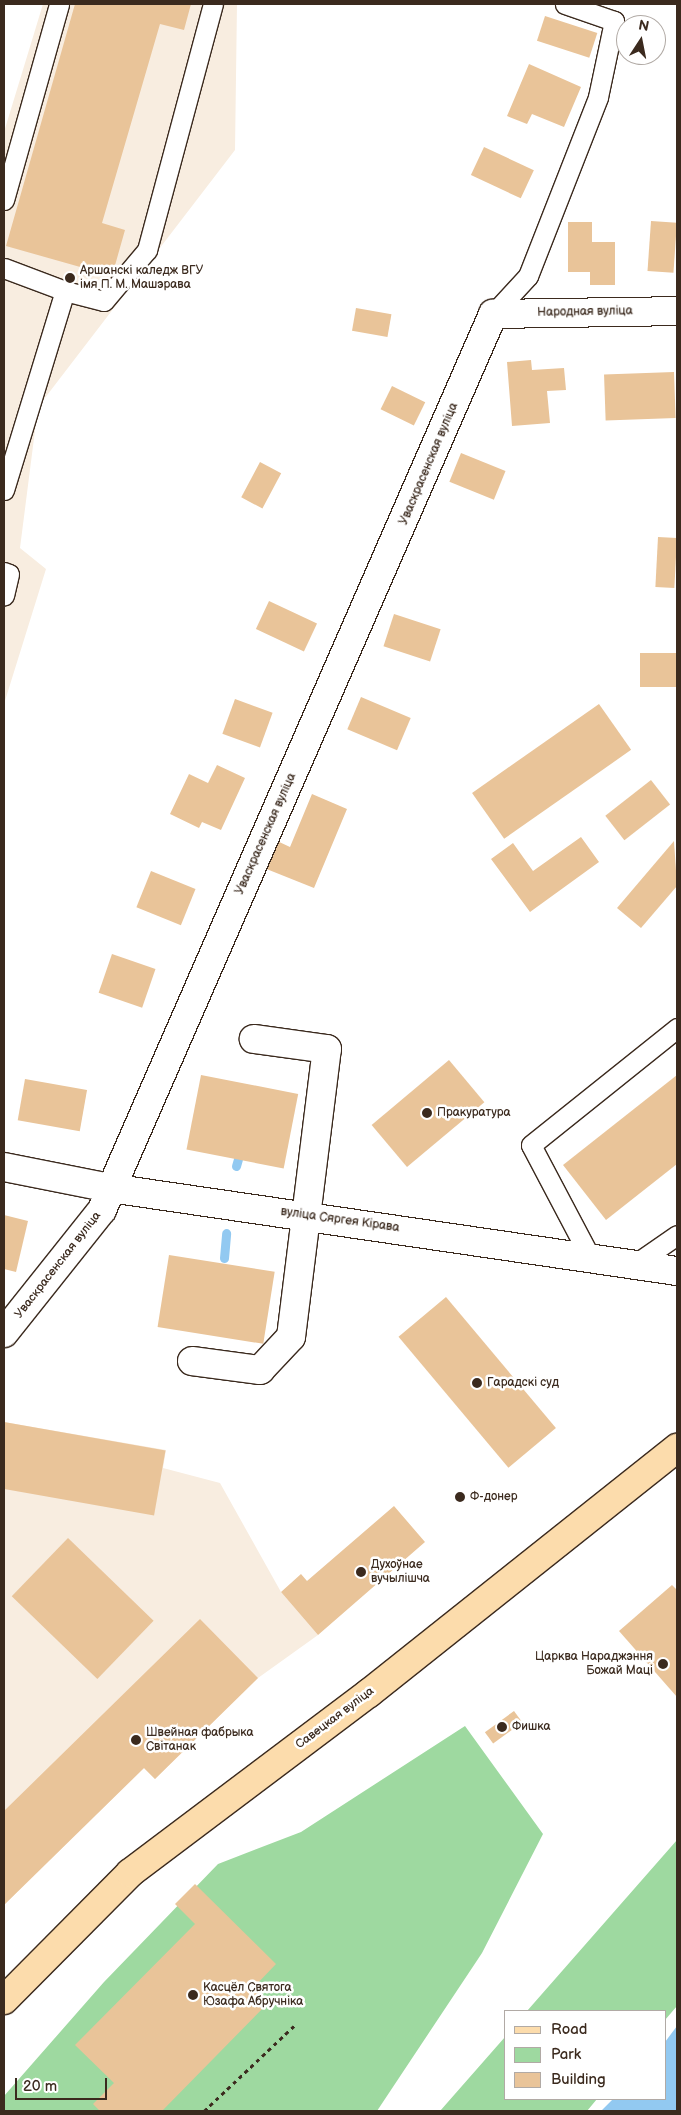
<!DOCTYPE html>
<meta charset="utf-8">
<style>
body{margin:0}
#map{position:relative;width:681px;height:2115px;overflow:hidden;background:#fff;font-family:"Balsamiq Sans",sans-serif}
div>[style]{position:absolute}
.built>*{inset:0;background:#f8ede0}
.green>*{inset:0;background:#9ed9a0}
.water>*{inset:0;background:#92c9f1}
.stream>*{height:9px;margin:-4.5px;padding:0 4.5px;transform-origin:4.5px;border-radius:4.5px;background:#92c9f1}
.building>*{inset:0;background:#e9c499;transform-origin:0 0}
.path>*{height:3px;margin-top:-1.5px;transform-origin:0;background:repeating-linear-gradient(90deg,#3b2a1e 0 4px,transparent 0 8px)}
.roads{filter:drop-shadow(1px 0 #3b2a1e) drop-shadow(-1px 0 #3b2a1e) drop-shadow(0 1px #3b2a1e) drop-shadow(0 -1px #3b2a1e)}
.service>*{height:19px;margin:-9.5px;padding:0 9.5px;transform-origin:9.5px;border-radius:9.5px;background:#fff}
.minor>*{height:28px;margin:-14px;padding:0 14px;transform-origin:14px;border-radius:14px;background:#fff}
.tertiary>*{height:28px;margin:-14px;padding:0 14px;transform-origin:14px;border-radius:14px;background:#fff}
.primary>*{height:28px;margin:-14px;padding:0 14px;transform-origin:14px;border-radius:14px;background:#fcdcac}
.dots>*{width:14px;height:14px;translate:-50% -50%;box-sizing:border-box;border:2px solid #fff;border-radius:50%}
span{translate:-50% -50%;white-space:nowrap;text-align:center;line-height:1.15;-webkit-text-stroke:5px #fff;paint-order:stroke}
.poi-label{font-size:12px;color:#3b2a1e}
.left{translate:0 -50%;text-align:left}
.right{translate:-100% -50%;text-align:right}
.street-label{font-size:12px;color:#3b2a1e}
.frame{position:absolute;inset:0;border:5px solid #3b2a1e;pointer-events:none}
.legend{position:absolute;left:504px;top:2010px;width:162px;height:90px;box-sizing:border-box;background:#fff;border:1px solid #b1aaa5;margin:0;padding:6px 9px;list-style:none;font-size:15px;color:#3b2a1e}
.legend li{display:flex;align-items:center;gap:10px;height:25px}
.legend b{width:25px;border:1px solid #b1aaa5}
.north{position:absolute;left:616px;top:15px;width:50px;height:50px;box-sizing:border-box;background:#fff;border:1px solid #b1aaa5;border-radius:50%;rotate:11deg;font-size:14px;font-weight:700;line-height:20px;text-align:center;color:#3b2a1e}
.north::after{content:'';display:block;margin:auto;width:18px;height:22px;background:#3b2a1e;clip-path:polygon(50% 0,100% 100%,50% 72%,0 100%)}
.scale{position:absolute;left:15px;top:2078px;width:92px;height:22px;box-sizing:border-box;border:2px solid #3b2a1e;border-top:0;padding-left:6px;font-size:15px;line-height:18px;white-space:nowrap;color:#3b2a1e;-webkit-text-stroke:4px #fff;paint-order:stroke}
</style>
<div id="map">
<div class="built">
<i style="clip-path:polygon(43px 4px,237px 4px,235px 150px,38px 407px,20px 548px,46px 569px,4px 704px,4px 132px)"></i>
<i style="clip-path:polygon(4px 1422px,166px 1450px,163px 1468px,220px 1483px,281px 1592px,318px 1635px,258px 1678px,155px 1779px,144px 1768px,4px 1905px)"></i>
</div>
<div class="green">
<i style="clip-path:polygon(465px 1726px,543px 1834px,482px 1953px,377px 2111px,4px 2111px,4px 2096px,104px 1982px,218px 1864px,301px 1832px)"></i>
<i style="clip-path:polygon(677px 1840px,677px 2006px,665px 2020px,665px 2011px,527px 2011px)"></i>
<i style="clip-path:polygon(505px 2037px,505px 2099px,597px 2099px,587px 2111px,440px 2111px)"></i>
</div>
<div class="water">
<i style="clip-path:polygon(677px 2026px,677px 2111px,601px 2111px,613px 2099px,665px 2099px,665px 2042px)"></i>
</div>
<div class="stream">
<i style="left:236px;top:1166px;width:7px;rotate:-74deg"></i>
<i style="left:224px;top:1258px;width:25px;rotate:-85deg"></i>
</div>
<div class="building">
<i style="clip-path:polygon(75px 4px,191px 4px,184px 30px,160px 24px,102px 223px,125px 230px,112px 276px,6px 246px)"></i>
<i style="left:545px;top:16px;width:55px;height:26px;rotate:18deg"></i>
<i style="clip-path:polygon(529px 64px,581px 87px,564px 127px,532px 114px,527px 124px,507px 116px)"></i>
<i style="left:484px;top:147px;width:55px;height:31px;rotate:25deg"></i>
<i style="left:651px;top:221px;width:26px;height:50px;rotate:4deg"></i>
<i style="clip-path:polygon(568px 222px,592px 222px,592px 242px,615px 242px,615px 285px,590px 285px,590px 272px,568px 272px)"></i>
<i style="left:356px;top:308px;width:36px;height:23px;rotate:10deg"></i>
<i style="clip-path:polygon(531px 360px,532px 370px,564px 368px,566px 390px,547px 391px,550px 423px,512px 426px,507px 362px)"></i>
<i style="left:674px;top:372px;width:46px;height:70px;rotate:88deg"></i>
<i style="left:392px;top:386px;width:37px;height:26px;rotate:26deg"></i>
<i style="left:461px;top:453px;width:48px;height:31px;rotate:22deg"></i>
<i style="left:260px;top:462px;width:24px;height:40px;rotate:28deg"></i>
<i style="left:658px;top:537px;width:19px;height:50px;rotate:3deg"></i>
<i style="left:269px;top:601px;width:53px;height:31px;rotate:25deg"></i>
<i style="left:394px;top:614px;width:49px;height:34px;rotate:18deg"></i>
<i style="left:640px;top:653px;width:37px;height:34px"></i>
<i style="left:361px;top:697px;width:54px;height:35px;rotate:23deg"></i>
<i style="left:235px;top:699px;width:40px;height:37px;rotate:20deg"></i>
<i style="left:599px;top:704px;width:56px;height:155px;rotate:55deg"></i>
<i style="clip-path:polygon(217px 765px,245px 778px,221px 830px,202px 822px,199px 828px,170px 814px,189px 774px,208px 783px)"></i>
<i style="left:651px;top:780px;width:31px;height:58px;rotate:52deg"></i>
<i style="clip-path:polygon(312px 794px,347px 809px,314px 888px,264px 868px,275px 840px,290px 847px)"></i>
<i style="clip-path:polygon(581px 837px,599px 862px,530px 912px,491px 859px,513px 843px,533px 871px)"></i>
<i style="clip-path:polygon(674px 841px,677px 886px,641px 928px,617px 908px)"></i>
<i style="left:151px;top:871px;width:48px;height:39px;rotate:22deg"></i>
<i style="left:112px;top:954px;width:46px;height:41px;rotate:19deg"></i>
<i style="left:449px;top:1060px;width:55px;height:101px;rotate:50deg"></i>
<i style="left:201px;top:1075px;width:99px;height:76px;rotate:11deg"></i>
<i style="clip-path:polygon(677px 1075px,677px 1164px,606px 1220px,563px 1165px)"></i>
<i style="left:25px;top:1079px;width:63px;height:42px;rotate:10deg"></i>
<i style="clip-path:polygon(4px 1215px,28px 1221px,16px 1272px,4px 1269px)"></i>
<i style="left:169px;top:1255px;width:107px;height:73px;rotate:9deg"></i>
<i style="left:446px;top:1297px;width:171px;height:62px;rotate:50deg"></i>
<i style="left:4px;top:1422px;width:164px;height:66px;rotate:10deg"></i>
<i style="clip-path:polygon(394px 1506px,425px 1542px,318px 1635px,281px 1592px,301px 1574px,307px 1581px)"></i>
<i style="left:68px;top:1538px;width:119px;height:81px;rotate:44deg"></i>
<i style="clip-path:polygon(672px 1585px,677px 1590px,677px 1697px,619px 1631px)"></i>
<i style="clip-path:polygon(200px 1619px,258px 1678px,155px 1779px,144px 1768px,4px 1905px,4px 1811px)"></i>
<i style="left:514px;top:1711px;width:14px;height:36px;rotate:54deg"></i>
<i style="clip-path:polygon(195px 1884px,276px 1964px,253px 1988px,269px 2002px,162px 2111px,100px 2111px,93px 2104px,114px 2083px,75px 2045px,195px 1924px,175px 1904px)"></i>
</div>
<div class="path">
<i style="left:204px;top:2111px;width:124px;rotate:-43.4deg"></i>
</div>
<div class="roads">
<div class="service">
<i style="left:4px;top:200px;width:204px;rotate:-74.3deg"></i>
<i style="left:4px;top:268px;width:65px;rotate:20.7deg"></i>
<i style="left:493px;top:314px;width:52px;rotate:-47.4deg"></i>
<i style="left:528px;top:276px;width:192px;rotate:-68.6deg"></i>
<i style="left:598px;top:97px;width:78px;rotate:-78.1deg"></i>
<i style="left:614px;top:21px;width:52px;rotate:-160.9deg"></i>
<i style="left:4px;top:490px;width:208px;rotate:-73deg"></i>
<i style="left:65px;top:291px;width:40px;rotate:14.4deg"></i>
<i style="left:104px;top:301px;width:67px;rotate:-49.9deg"></i>
<i style="left:147px;top:250px;width:255px;rotate:-75deg"></i>
<i style="left:4px;top:572px;width:5px;rotate:22deg"></i>
<i style="left:9px;top:574px;width:22px;rotate:103deg"></i>
<i style="left:589px;top:1255px;width:124px;rotate:-117.8deg"></i>
<i style="left:531px;top:1145px;width:187px;rotate:-38.7deg"></i>
<i style="left:638px;top:1262px;width:47px;rotate:-34.7deg"></i>
</div>
<div class="minor">
<i style="left:4px;top:1333px;width:157px;rotate:-51.5deg"></i>
<i style="left:102px;top:1210px;width:978px;rotate:-66.42deg"></i>
<i style="left:493px;top:314px;width:184px;rotate:-0.9deg"></i>
<i style="left:192px;top:1361px;width:69px;rotate:7.5deg"></i>
<i style="left:260px;top:1370px;width:45px;rotate:-46.8deg"></i>
<i style="left:291px;top:1337px;width:290px;rotate:-82.9deg"></i>
<i style="left:327px;top:1049px;width:74px;rotate:-172.2deg"></i>
</div>
<div class="tertiary">
<i style="left:4px;top:1167px;width:108px;rotate:11.2deg"></i>
<i style="left:110px;top:1188px;width:573px;rotate:8.33deg"></i>
</div>
<div class="primary">
<i style="left:4px;top:2000px;width:179px;rotate:-45.2deg"></i>
<i style="left:130px;top:1873px;width:299px;rotate:-37deg"></i>
<i style="left:369px;top:1693px;width:394px;rotate:-38.5deg"></i>
</div>
</div>
<div class="dots">
<i style="left:70px;top:278px;background:#3b2a1e"></i>
<i style="left:427px;top:1113px;background:#3b2a1e"></i>
<i style="left:477px;top:1383px;background:#3b2a1e"></i>
<i style="left:460px;top:1497px;background:#3b2a1e"></i>
<i style="left:361px;top:1572px;background:#3b2a1e"></i>
<i style="left:663px;top:1664px;background:#3b2a1e"></i>
<i style="left:502px;top:1727px;background:#3b2a1e"></i>
<i style="left:136px;top:1740px;background:#3b2a1e"></i>
<i style="left:193px;top:1995px;background:#3b2a1e"></i>
</div>
<div class="poi-label">
<span class="left" style="left:80px;top:278px">Аршанскі каледж ВГУ<br>імя П. М. Машэрава</span>
<span class="left" style="left:437px;top:1113px">Пракуратура</span>
<span class="left" style="left:487px;top:1383px">Гарадскі суд</span>
<span class="left" style="left:470px;top:1497px">Ф-донер</span>
<span class="left" style="left:371px;top:1572px">Духоўнае<br>вучылішча</span>
<span class="right" style="left:653px;top:1664px">Царква Нараджэння<br>Божай Маці</span>
<span class="left" style="left:512px;top:1727px">Фишка</span>
<span class="left" style="left:146px;top:1740px">Швейная фабрыка<br>Світанак</span>
<span class="left" style="left:203px;top:1995px">Касцёл Святога<br>Юзафа Абручніка</span>
</div>
<div class="street-label">
<span style="left:585px;top:312px;rotate:-1deg">Народная вуліца</span>
<span style="left:429px;top:464px;rotate:-67deg">Уваскрасенская вуліца</span>
<span style="left:266px;top:834px;rotate:-66deg">Уваскрасенская вуліца</span>
<span style="left:340px;top:1220px;rotate:8deg">вуліца Сяргея Кірава</span>
<span style="left:58px;top:1265px;rotate:-52deg">Уваскрасенская вуліца</span>
<span style="left:335px;top:1718px;rotate:-37deg">Савецкая вуліца</span>
</div>
<div class="frame"></div>
<ul class="legend">
<li><b style="height:6px;background:#fcdcac"></b>Road</li>
<li><b style="height:14px;background:#9ed9a0"></b>Park</li>
<li><b style="height:14px;background:#e9c499"></b>Building</li>
</ul>
<div class="north">N</div>
<div class="scale">20 m</div>
</div>
